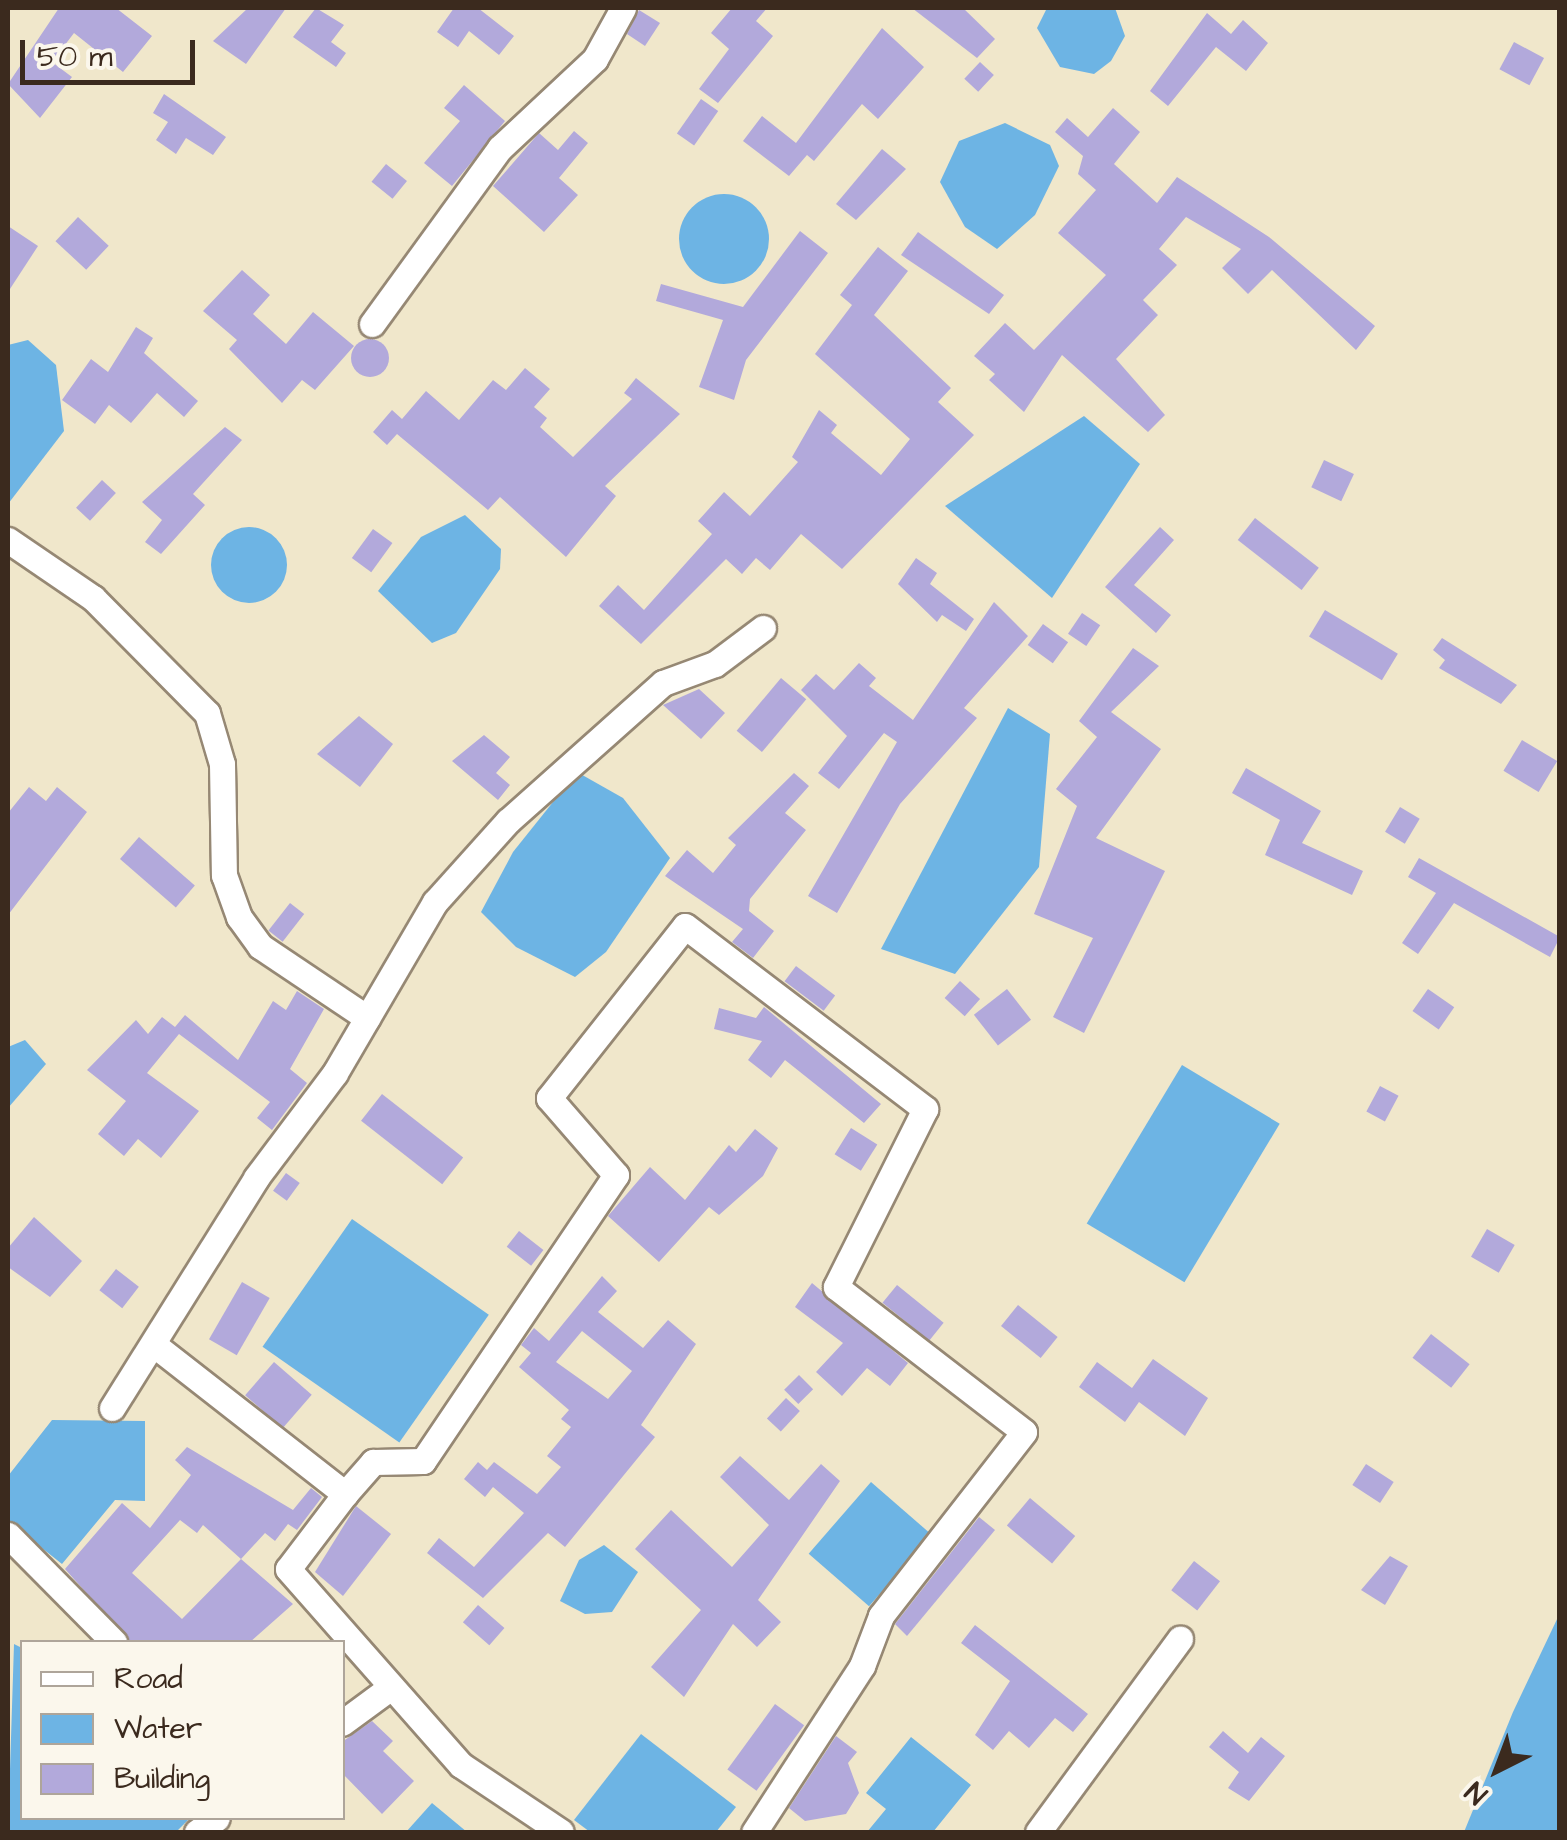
<!DOCTYPE html>
<style>
body{margin:0}
#map{position:relative;width:1567px;height:1840px;overflow:hidden;background:#f0e7cb;font-family:"Architects Daughter",sans-serif}
div>[style]{position:absolute}
.water>*{inset:0;background:#6db4e4;transform-origin:0 0}
.round{border-radius:50%}
.building>*{inset:0;background:#b2a9db;transform-origin:0 0}
.roads{filter:drop-shadow(2px 0 #968874) drop-shadow(-2px 0 #968874) drop-shadow(0 2px #968874) drop-shadow(0 -2px #968874)}
.minor>*{height:25px;margin:-12.5px;padding:0 12.5px;transform-origin:12.5px;border-radius:12.5px;background:#fff}
span{translate:-50% -50%;white-space:nowrap;text-align:center;line-height:1.15;-webkit-text-stroke:10px #fbf7ec;paint-order:stroke}
.frame{position:absolute;inset:0;border:10px solid #3b2a1e;pointer-events:none}
.legend{position:absolute;left:20px;top:1640px;width:325px;height:180px;box-sizing:border-box;background:#fbf7ec;border:2px solid #aea59a;margin:0;padding:12px 18px;list-style:none;font-size:30px;color:#3b2a1e}
.legend li{display:flex;align-items:center;gap:20px;height:50px}
.legend b{width:50px;border:2px solid #aea59a}
.north{position:absolute;left:1447px;top:1720px;width:100px;height:100px;-webkit-text-stroke:8px #fbf7ec;paint-order:stroke;rotate:222deg;font-size:28px;font-weight:700;line-height:40px;text-align:center;color:#3b2a1e}
.north::after{content:'';display:block;margin:auto;width:35px;height:45px;background:#3b2a1e;clip-path:polygon(50% 0,100% 100%,50% 72%,0 100%)}
.scale{position:absolute;left:20px;top:40px;width:175px;height:45px;box-sizing:border-box;border:5px solid #3b2a1e;border-top:0;padding-left:12px;font-size:30px;line-height:35px;white-space:nowrap;color:#3b2a1e;-webkit-text-stroke:8px #fbf7ec;paint-order:stroke}
</style>
<div id="map">
<div class="water">
<i style="clip-path:polygon(1047px 8px,1115px 8px,1125px 36px,1111px 61px,1094px 74px,1060px 67px,1037px 28px)"></i>
<i style="clip-path:polygon(1005px 123px,1050px 145px,1059px 166px,1035px 215px,997px 249px,965px 227px,940px 182px,959px 141px)"></i>
<i class="round" style="left:679px;top:194px;width:90px;height:90px"></i>
<i style="clip-path:polygon(28px 340px,56px 365px,64px 431px,8px 504px,8px 345px)"></i>
<i style="clip-path:polygon(1084px 416px,1140px 464px,1052px 598px,945px 506px)"></i>
<i style="clip-path:polygon(465px 515px,501px 549px,500px 569px,456px 633px,432px 643px,378px 591px,421px 537px)"></i>
<i class="round" style="left:211px;top:527px;width:76px;height:76px"></i>
<i style="clip-path:polygon(1008px 708px,1050px 734px,1039px 867px,955px 974px,881px 949px)"></i>
<i style="clip-path:polygon(577px 772px,623px 798px,670px 858px,606px 952px,575px 977px,516px 947px,481px 912px,513px 852px)"></i>
<i style="clip-path:polygon(25px 1040px,46px 1064px,8px 1108px,8px 1047px)"></i>
<i style="left:1182px;top:1065px;width:114px;height:185px;rotate:31deg"></i>
<i style="left:352px;top:1219px;width:167px;height:156px;rotate:35deg"></i>
<i style="clip-path:polygon(52px 1420px,145px 1421px,145px 1501px,115px 1500px,62px 1564px,8px 1521px,8px 1476px)"></i>
<i style="left:871px;top:1482px;width:80px;height:95px;rotate:41deg"></i>
<i style="clip-path:polygon(604px 1545px,638px 1572px,612px 1612px,585px 1614px,560px 1601px,579px 1560px)"></i>
<i style="clip-path:polygon(1559px 1615px,1559px 1832px,1464px 1832px,1513px 1712px)"></i>
<i style="clip-path:polygon(14px 1644px,22px 1648px,22px 1818px,190px 1818px,176px 1832px,8px 1832px)"></i>
<i style="clip-path:polygon(641px 1734px,736px 1807px,716px 1832px,590px 1832px,574px 1820px)"></i>
<i style="clip-path:polygon(911px 1737px,971px 1785px,933px 1832px,867px 1832px,886px 1809px,866px 1793px)"></i>
<i style="clip-path:polygon(432px 1803px,467px 1832px,406px 1832px)"></i>
</div>
<div class="building">
<i style="clip-path:polygon(59px 8px,116px 8px,152px 36px,123px 72px,74px 33px,52px 62px,72px 77px,40px 118px,8px 84px)"></i>
<i style="clip-path:polygon(248px 8px,286px 8px,246px 64px,213px 41px)"></i>
<i style="clip-path:polygon(316px 8px,344px 25px,331px 42px,346px 53px,336px 67px,293px 37px)"></i>
<i style="clip-path:polygon(454px 8px,478px 8px,514px 36px,499px 55px,469px 31px,458px 47px,437px 32px)"></i>
<i style="clip-path:polygon(732px 8px,767px 8px,756px 21px,773px 36px,718px 103px,699px 89px,729px 49px,711px 33px)"></i>
<i style="clip-path:polygon(912px 8px,963px 8px,995px 39px,977px 58px)"></i>
<i style="clip-path:polygon(639px 10px,660px 23px,645px 46px,627px 34px)"></i>
<i style="clip-path:polygon(1207px 13px,1231px 34px,1243px 20px,1268px 43px,1246px 71px,1216px 47px,1168px 106px,1150px 91px)"></i>
<i style="clip-path:polygon(882px 28px,924px 67px,878px 119px,862px 104px,814px 161px,807px 155px,789px 176px,743px 141px,762px 116px,796px 143px)"></i>
<i style="left:1514px;top:42px;width:34px;height:31px;rotate:28deg"></i>
<i style="left:980px;top:62px;width:19px;height:23px;rotate:43deg"></i>
<i style="clip-path:polygon(464px 85px,505px 121px,452px 186px,424px 163px,460px 121px,444px 108px)"></i>
<i style="clip-path:polygon(164px 94px,226px 137px,213px 155px,186px 138px,176px 154px,156px 140px,168px 122px,153px 113px)"></i>
<i style="left:701px;top:99px;width:21px;height:42px;rotate:35deg"></i>
<i style="clip-path:polygon(1113px 108px,1140px 132px,1114px 164px,1157px 203px,1177px 177px,1269px 237px,1375px 326px,1356px 350px,1272px 270px,1248px 294px,1222px 268px,1241px 249px,1186px 217px,1159px 249px,1177px 265px,1143px 300px,1158px 315px,1116px 359px,1165px 415px,1148px 432px,1062px 355px,1024px 412px,989px 380px,995px 374px,974px 356px,1005px 323px,1034px 350px,1106px 275px,1058px 233px,1096px 190px,1078px 174px,1083px 156px,1055px 132px,1067px 118px,1088px 137px)"></i>
<i style="clip-path:polygon(574px 131px,588px 143px,559px 178px,578px 195px,544px 232px,493px 186px,539px 133px,558px 150px)"></i>
<i style="clip-path:polygon(882px 149px,906px 169px,856px 220px,836px 204px)"></i>
<i style="left:386px;top:164px;width:27px;height:23px;rotate:39deg"></i>
<i style="left:78px;top:217px;width:42px;height:33px;rotate:43deg"></i>
<i style="clip-path:polygon(8px 226px,38px 246px,8px 292px)"></i>
<i style="clip-path:polygon(800px 231px,828px 253px,746px 360px,734px 400px,699px 387px,723px 320px,656px 301px,661px 284px,743px 307px)"></i>
<i style="clip-path:polygon(918px 232px,1004px 295px,989px 314px,901px 255px)"></i>
<i style="clip-path:polygon(878px 247px,908px 271px,874px 315px,951px 388px,938px 402px,974px 435px,842px 569px,801px 534px,770px 570px,756px 558px,742px 574px,726px 559px,641px 644px,599px 606px,618px 585px,644px 610px,712px 534px,698px 521px,724px 492px,750px 516px,798px 462px,792px 457px,819px 410px,837px 425px,831px 433px,881px 475px,910px 439px,815px 354px,852px 305px,840px 295px)"></i>
<i style="clip-path:polygon(242px 270px,270px 295px,253px 314px,286px 344px,313px 312px,354px 346px,315px 390px,302px 380px,282px 403px,229px 349px,237px 340px,203px 311px)"></i>
<i style="clip-path:polygon(136px 327px,153px 338px,144px 353px,198px 401px,184px 417px,157px 393px,131px 423px,109px 405px,95px 424px,62px 400px,91px 359px,108px 372px)"></i>
<i class="round" style="left:351px;top:339px;width:38px;height:38px"></i>
<i style="clip-path:polygon(525px 368px,550px 389px,534px 407px,547px 418px,540px 427px,573px 457px,632px 399px,624px 393px,636px 378px,680px 414px,605px 486px,616px 496px,566px 557px,500px 497px,488px 510px,397px 434px,387px 445px,373px 432px,392px 410px,402px 419px,426px 391px,459px 420px,493px 380px,506px 390px)"></i>
<i style="clip-path:polygon(225px 427px,242px 440px,193px 494px,205px 505px,161px 554px,145px 542px,162px 520px,142px 502px)"></i>
<i style="left:1324px;top:460px;width:33px;height:30px;rotate:25deg"></i>
<i style="left:102px;top:480px;width:19px;height:38px;rotate:43deg"></i>
<i style="left:1255px;top:518px;width:81px;height:28px;rotate:38deg"></i>
<i style="clip-path:polygon(1160px 527px,1174px 540px,1134px 585px,1171px 615px,1156px 633px,1105px 587px)"></i>
<i style="left:373px;top:529px;width:24px;height:36px;rotate:36deg"></i>
<i style="clip-path:polygon(916px 558px,937px 573px,930px 584px,974px 619px,966px 631px,942px 615px,937px 622px,898px 584px)"></i>
<i style="clip-path:polygon(994px 602px,1028px 636px,964px 708px,977px 718px,900px 804px,837px 913px,808px 896px,897px 742px,884px 733px,839px 789px,818px 773px,847px 736px,801px 690px,816px 674px,834px 690px,859px 663px,876px 678px,869px 686px,913px 720px)"></i>
<i style="left:1325px;top:610px;width:85px;height:31px;rotate:31deg"></i>
<i style="left:1082px;top:613px;width:22px;height:25px;rotate:34deg"></i>
<i style="left:1043px;top:624px;width:31px;height:26px;rotate:36deg"></i>
<i style="clip-path:polygon(1442px 638px,1517px 685px,1501px 704px,1439px 668px,1445px 660px,1433px 650px)"></i>
<i style="clip-path:polygon(1133px 648px,1159px 666px,1111px 712px,1161px 749px,1096px 838px,1165px 871px,1084px 1033px,1053px 1017px,1093px 938px,1034px 914px,1077px 806px,1056px 789px,1097px 737px,1079px 721px)"></i>
<i style="left:781px;top:678px;width:33px;height:69px;rotate:40deg"></i>
<i style="clip-path:polygon(699px 689px,725px 713px,701px 739px,663px 705px)"></i>
<i style="clip-path:polygon(359px 716px,393px 744px,360px 787px,317px 754px)"></i>
<i style="clip-path:polygon(484px 735px,510px 757px,496px 773px,510px 785px,498px 800px,452px 761px)"></i>
<i style="left:1522px;top:740px;width:41px;height:36px;rotate:31deg"></i>
<i style="clip-path:polygon(1246px 768px,1321px 811px,1302px 843px,1363px 871px,1352px 895px,1265px 855px,1280px 820px,1232px 793px)"></i>
<i style="clip-path:polygon(794px 773px,809px 786px,785px 813px,806px 830px,750px 899px,749px 911px,774px 931px,753px 958px,732px 942px,743px 929px,665px 876px,687px 850px,713px 873px,736px 845px,728px 838px)"></i>
<i style="clip-path:polygon(29px 787px,46px 801px,57px 787px,87px 812px,8px 915px,8px 813px)"></i>
<i style="left:1400px;top:807px;width:23px;height:29px;rotate:31deg"></i>
<i style="left:139px;top:837px;width:74px;height:29px;rotate:41deg"></i>
<i style="clip-path:polygon(1419px 858px,1560px 937px,1550px 957px,1454px 903px,1418px 954px,1402px 943px,1436px 893px,1408px 877px)"></i>
<i style="left:290px;top:903px;width:18px;height:35px;rotate:38deg"></i>
<i style="left:796px;top:966px;width:49px;height:19px;rotate:37deg"></i>
<i style="left:960px;top:981px;width:27px;height:23px;rotate:42deg"></i>
<i style="left:1007px;top:989px;width:39px;height:42px;rotate:52deg"></i>
<i style="left:1428px;top:989px;width:32px;height:27px;rotate:35deg"></i>
<i style="clip-path:polygon(297px 991px,324px 1009px,290px 1069px,307px 1083px,272px 1130px,257px 1118px,270px 1102px,179px 1034px,147px 1073px,199px 1111px,161px 1158px,138px 1139px,124px 1156px,98px 1134px,126px 1101px,87px 1070px,136px 1020px,148px 1034px,162px 1017px,175px 1027px,185px 1015px,238px 1060px,273px 1001px,286px 1010px)"></i>
<i style="clip-path:polygon(764px 1007px,881px 1104px,864px 1123px,785px 1060px,771px 1078px,748px 1060px,762px 1041px,714px 1029px,719px 1008px,756px 1018px)"></i>
<i style="left:1380px;top:1086px;width:21px;height:29px;rotate:28deg"></i>
<i style="left:382px;top:1094px;width:103px;height:34px;rotate:38deg"></i>
<i style="left:851px;top:1128px;width:31px;height:31px;rotate:32deg"></i>
<i style="clip-path:polygon(755px 1129px,778px 1148px,763px 1176px,719px 1215px,709px 1207px,659px 1262px,608px 1216px,650px 1167px,685px 1200px,729px 1145px,736px 1152px)"></i>
<i style="left:286px;top:1173px;width:17px;height:22px;rotate:36deg"></i>
<i style="clip-path:polygon(34px 1217px,82px 1261px,50px 1297px,8px 1267px,8px 1248px)"></i>
<i style="left:1487px;top:1229px;width:32px;height:32px;rotate:30deg"></i>
<i style="left:519px;top:1231px;width:31px;height:20px;rotate:38deg"></i>
<i style="left:116px;top:1269px;width:29px;height:27px;rotate:38deg"></i>
<i style="clip-path:polygon(evenodd,602px 1276px,617px 1291px,598px 1312px,643px 1348px,668px 1320px,696px 1344px,641px 1425px,655px 1437px,565px 1547px,548px 1533px,483px 1598px,427px 1553px,439px 1538px,474px 1567px,524px 1513px,493px 1487px,485px 1497px,464px 1479px,478px 1462px,487px 1470px,494px 1462px,537px 1494px,561px 1467px,547px 1456px,571px 1427px,561px 1419px,569px 1410px,519px 1367px,531px 1353px,521px 1345px,534px 1328px,549px 1341px,602px 1276px,582px 1331px,632px 1371px,608px 1399px,556px 1362px,582px 1331px)"></i>
<i style="left:242px;top:1282px;width:32px;height:66px;rotate:30deg"></i>
<i style="clip-path:polygon(812px 1283px,908px 1363px,890px 1386px,867px 1368px,842px 1396px,816px 1372px,843px 1343px,795px 1307px)"></i>
<i style="left:897px;top:1285px;width:60px;height:23px;rotate:39deg"></i>
<i style="left:1018px;top:1305px;width:51px;height:27px;rotate:39deg"></i>
<i style="left:1431px;top:1334px;width:49px;height:30px;rotate:38deg"></i>
<i style="clip-path:polygon(1153px 1359px,1208px 1398px,1185px 1436px,1139px 1402px,1125px 1422px,1079px 1387px,1097px 1362px,1132px 1388px)"></i>
<i style="left:274px;top:1362px;width:50px;height:44px;rotate:41deg"></i>
<i style="left:799px;top:1375px;width:20px;height:21px;rotate:45deg"></i>
<i style="left:786px;top:1398px;width:19px;height:28px;rotate:43deg"></i>
<i style="clip-path:polygon(187px 1447px,293px 1510px,311px 1488px,322px 1497px,297px 1530px,288px 1524px,275px 1541px,265px 1533px,241px 1559px,203px 1525px,197px 1533px,180px 1520px,132px 1573px,182px 1619px,241px 1559px,293px 1604px,250px 1642px,130px 1642px,65px 1569px,122px 1503px,150px 1528px,191px 1475px,175px 1460px)"></i>
<i style="clip-path:polygon(740px 1456px,789px 1500px,821px 1464px,840px 1481px,758px 1600px,781px 1622px,757px 1647px,733px 1624px,684px 1697px,651px 1667px,701px 1610px,635px 1549px,671px 1510px,732px 1567px,769px 1525px,720px 1477px)"></i>
<i style="left:1366px;top:1464px;width:33px;height:25px;rotate:33deg"></i>
<i style="left:1030px;top:1498px;width:59px;height:36px;rotate:40deg"></i>
<i style="clip-path:polygon(356px 1506px,391px 1534px,343px 1596px,315px 1572px)"></i>
<i style="clip-path:polygon(979px 1517px,995px 1530px,907px 1636px,895px 1624px)"></i>
<i style="clip-path:polygon(1390px 1556px,1408px 1566px,1385px 1605px,1361px 1590px)"></i>
<i style="left:1194px;top:1561px;width:33px;height:37px;rotate:38deg"></i>
<i style="left:478px;top:1605px;width:35px;height:23px;rotate:41deg"></i>
<i style="clip-path:polygon(975px 1625px,1088px 1714px,1073px 1732px,1055px 1718px,1029px 1748px,1009px 1731px,993px 1750px,975px 1735px,1010px 1681px,961px 1643px)"></i>
<i style="left:775px;top:1704px;width:36px;height:81px;rotate:36deg"></i>
<i style="clip-path:polygon(372px 1721px,393px 1741px,383px 1751px,414px 1781px,382px 1814px,342px 1773px,342px 1742px)"></i>
<i style="clip-path:polygon(1223px 1731px,1248px 1753px,1261px 1737px,1285px 1756px,1249px 1801px,1228px 1788px,1239px 1772px,1209px 1747px)"></i>
<i style="clip-path:polygon(836px 1736px,857px 1752px,848px 1763px,859px 1793px,846px 1814px,805px 1821px,789px 1808px)"></i>
</div>
<div class="roads">
<div class="minor">
<i style="left:372px;top:324px;width:218px;rotate:-54deg"></i>
<i style="left:500px;top:148px;width:130px;rotate:-43.1deg"></i>
<i style="left:595px;top:59px;width:58px;rotate:-61.2deg"></i>
<i style="left:8px;top:540px;width:103px;rotate:34.3deg"></i>
<i style="left:93px;top:598px;width:162px;rotate:45.3deg"></i>
<i style="left:207px;top:713px;width:53px;rotate:73.6deg"></i>
<i style="left:222px;top:764px;width:111px;rotate:89deg"></i>
<i style="left:224px;top:875px;width:45px;rotate:70.3deg"></i>
<i style="left:239px;top:917px;width:36px;rotate:54deg"></i>
<i style="left:260px;top:946px;width:129px;rotate:33.9deg"></i>
<i style="left:157px;top:1347px;width:239px;rotate:38deg"></i>
<i style="left:345px;top:1494px;width:43px;rotate:-48.8deg"></i>
<i style="left:373px;top:1462px;width:50px;rotate:-1.1deg"></i>
<i style="left:423px;top:1461px;width:345px;rotate:-56deg"></i>
<i style="left:616px;top:1175px;width:102px;rotate:-131deg"></i>
<i style="left:549px;top:1098px;width:219px;rotate:-51.7deg"></i>
<i style="left:685px;top:926px;width:302px;rotate:37.3deg"></i>
<i style="left:925px;top:1109px;width:199px;rotate:116.6deg"></i>
<i style="left:836px;top:1287px;width:237px;rotate:37.6deg"></i>
<i style="left:1024px;top:1432px;width:233px;rotate:127.9deg"></i>
<i style="left:881px;top:1616px;width:53px;rotate:110.8deg"></i>
<i style="left:862px;top:1666px;width:198px;rotate:123deg"></i>
<i style="left:112px;top:1408px;width:271px;rotate:-57.9deg"></i>
<i style="left:256px;top:1178px;width:131px;rotate:-53deg"></i>
<i style="left:335px;top:1073px;width:198px;rotate:-59.7deg"></i>
<i style="left:435px;top:902px;width:109px;rotate:-48deg"></i>
<i style="left:508px;top:821px;width:208px;rotate:-41.7deg"></i>
<i style="left:663px;top:683px;width:55px;rotate:-20.1deg"></i>
<i style="left:715px;top:664px;width:60px;rotate:-36.9deg"></i>
<i style="left:345px;top:1494px;width:94px;rotate:127.2deg"></i>
<i style="left:288px;top:1569px;width:261px;rotate:48.6deg"></i>
<i style="left:461px;top:1765px;width:120px;rotate:33.8deg"></i>
<i style="left:8px;top:1535px;width:151px;rotate:45.3deg"></i>
<i style="left:342px;top:1723px;width:61px;rotate:-36.3deg"></i>
<i style="left:197px;top:1832px;width:24px;rotate:-35deg"></i>
<i style="left:1038px;top:1832px;width:240px;rotate:-53.7deg"></i>
</div>
</div>
<div class="frame"></div>
<ul class="legend">
<li><b style="height:12px;background:#fff"></b>Road</li>
<li><b style="height:28px;background:#6db4e4"></b>Water</li>
<li><b style="height:28px;background:#b2a9db"></b>Building</li>
</ul>
<div class="north">N</div>
<div class="scale">50 m</div>
</div>
